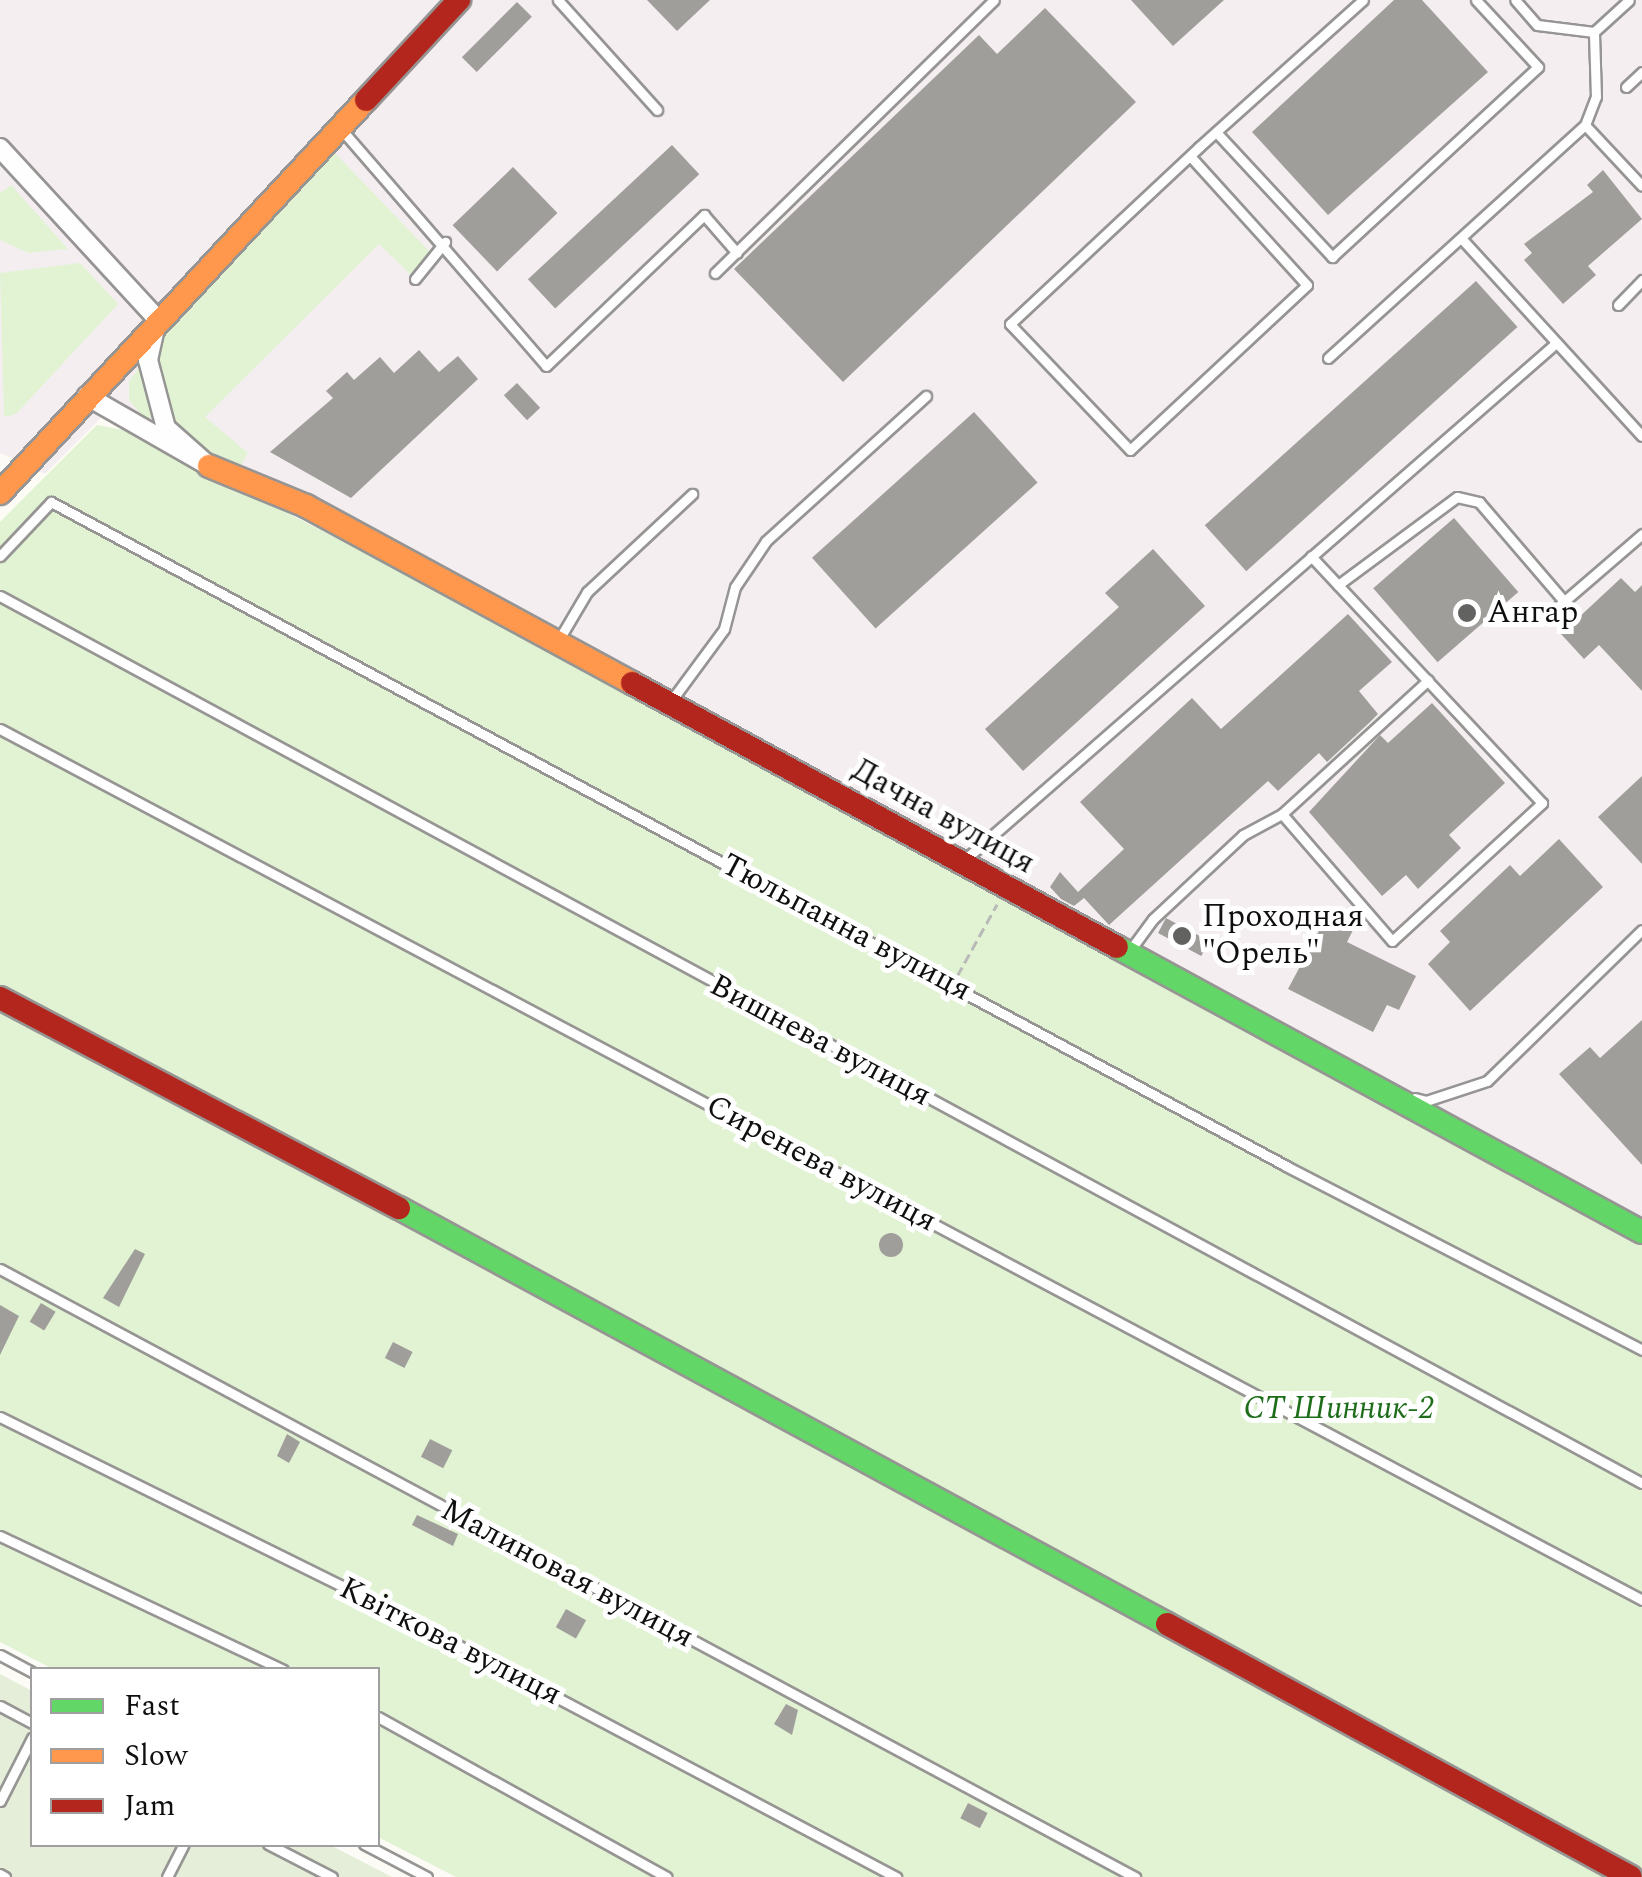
<!DOCTYPE html>
<meta charset="utf-8">
<style>
body{margin:0}
#map{position:relative;width:1642px;height:1877px;overflow:hidden;background:#fcfbf5;font-family:Spectral,serif}
div>[style]{position:absolute}
.industrial>*{inset:0;background:#f4eef1}
.green>*{inset:0;background:#e1f3d3}
.cemetery>*{inset:0;background:#e5eed8}
.building>*{inset:0;background:#a09e9a;transform-origin:0 0}
.round{border-radius:50%}
.path>*{height:2.5px;margin-top:-1.25px;transform-origin:0;background:repeating-linear-gradient(90deg,#b9b9b8 0 10px,transparent 0 15px)}
.roads{filter:drop-shadow(2px 0 #969593) drop-shadow(-2px 0 #969593) drop-shadow(0 2px #969593) drop-shadow(0 -2px #969593)}
.lane>*{height:9px;margin:-4.5px;padding:0 4.5px;transform-origin:4.5px;border-radius:4.5px;background:#fffefe}
.street>*{height:18px;margin:-9px;padding:0 9px;transform-origin:9px;border-radius:9px;background:#fffefe}
.fast>*{height:22px;margin:-11px;padding:0 11px;transform-origin:11px;border-radius:11px;background:#63d668}
.slow>*{height:22px;margin:-11px;padding:0 11px;transform-origin:11px;border-radius:11px;background:#ff974d}
.jam>*{height:22px;margin:-11px;padding:0 11px;transform-origin:11px;border-radius:11px;background:#b3261e}
.dots>*{width:28px;height:28px;translate:-50% -50%;box-sizing:border-box;border:5px solid #fff;border-radius:50%}
span{translate:-50% -50%;white-space:nowrap;text-align:center;line-height:1.15;-webkit-text-stroke:10px #fff;paint-order:stroke}
.poi-label{font-size:32px;color:#0f0f0f}
.left{translate:0 -50%;text-align:left}
.street-label{font-size:32px;color:#0f0f0f}
.park-label{font-size:32px;color:#1e6d1a;font-style:italic}
.legend{position:absolute;left:30px;top:1667px;width:350px;height:180px;box-sizing:border-box;background:#fff;border:2px solid #9f9f9f;margin:0;padding:12px 18px;list-style:none;font-size:30px;color:#0f0f0f}
.legend li{display:flex;align-items:center;gap:20px;height:50px}
.legend b{width:50px;border:2px solid #9f9f9f}
</style>
<div id="map">
<div class="industrial">
<i style="clip-path:polygon(0 0,1642px 0,1642px 1228px,108px 411px,45px 474px,0 453px)"></i>
</div>
<div class="green">
<i style="clip-path:polygon(322px 151px,334px 152px,430px 252px,411px 275px,379px 244px,205px 417px,248px 453px,236px 473px,205px 458px,176px 425px,156px 357px,164px 322px)"></i>
<i style="clip-path:polygon(11px 185px,68px 249px,28px 253px,0 240px,0 193px)"></i>
<i style="clip-path:polygon(80px 263px,118px 304px,16px 414px,4px 417px,0 273px)"></i>
<i style="clip-path:polygon(142px 364px,153px 411px,148px 423px,129px 400px,129px 381px)"></i>
<i style="clip-path:polygon(97px 425px,123px 430px,512px 627px,1642px 1234px,1642px 1877px,456px 1877px,378px 1837px,378px 1670px,53px 1669px,0 1642px,0 522px)"></i>
</div>
<div class="cemetery">
<i style="clip-path:polygon(0 1674px,32px 1691px,32px 1844px,330px 1845px,392px 1877px,0 1877px)"></i>
</div>
<div class="building">
<i style="clip-path:polygon(647px 0,710px 0,677px 31px)"></i>
<i style="clip-path:polygon(1131px 0,1224px 0,1173px 46px)"></i>
<i style="clip-path:polygon(1394px 0,1422px 0,1488px 72px,1328px 215px,1252px 132px)"></i>
<i style="left:517px;top:2px;width:21px;height:78px;rotate:45deg"></i>
<i style="clip-path:polygon(1045px 8px,1136px 102px,843px 382px,734px 269px,979px 35px,997px 54px)"></i>
<i style="left:672px;top:145px;width:40px;height:197px;rotate:47deg"></i>
<i style="left:513px;top:167px;width:64px;height:84px;rotate:46deg"></i>
<i style="clip-path:polygon(1603px 170px,1642px 219px,1588px 266px,1596px 275px,1563px 304px,1524px 260px,1532px 253px,1524px 244px,1593px 192px,1587px 185px)"></i>
<i style="left:1476px;top:281px;width:62px;height:365px;rotate:48deg"></i>
<i style="clip-path:polygon(419px 350px,439px 372px,458px 356px,478px 379px,351px 498px,270px 452px,333px 398px,326px 391px,347px 372px,354px 380px,380px 357px,394px 373px)"></i>
<i style="left:517px;top:383px;width:34px;height:18px;rotate:47deg"></i>
<i style="left:974px;top:412px;width:95px;height:218px;rotate:48deg"></i>
<i style="left:1454px;top:518px;width:98px;height:107px;rotate:49deg"></i>
<i style="clip-path:polygon(1153px 549px,1205px 606px,1023px 771px,985px 729px,1119px 607px,1105px 593px)"></i>
<i style="clip-path:polygon(1621px 578px,1635px 592px,1642px 585px,1642px 691px,1599px 645px,1584px 659px,1561px 634px)"></i>
<i style="clip-path:polygon(1348px 614px,1392px 662px,1359px 691px,1378px 714px,1369px 723px,1327px 762px,1319px 753px,1278px 791px,1268px 781px,1109px 925px,1084px 898px,1074px 906px,1061px 899px,1050px 887px,1060px 872px,1078px 892px,1124px 849px,1080px 802px,1192px 698px,1221px 729px)"></i>
<i style="clip-path:polygon(1432px 703px,1505px 783px,1449px 835px,1461px 848px,1418px 889px,1406px 875px,1382px 896px,1309px 812px,1380px 735px,1388px 743px)"></i>
<i style="clip-path:polygon(1642px 776px,1642px 864px,1598px 817px)"></i>
<i style="clip-path:polygon(1559px 839px,1603px 887px,1470px 1011px,1428px 964px,1450px 942px,1440px 931px,1510px 865px,1520px 876px)"></i>
<i style="clip-path:polygon(1328px 914px,1354px 928px,1347px 942px,1416px 976px,1399px 1010px,1387px 1005px,1373px 1032px,1288px 989px)"></i>
<i style="left:1166px;top:918px;width:49px;height:17px;rotate:28deg"></i>
<i style="clip-path:polygon(1642px 1020px,1642px 1165px,1559px 1074px,1590px 1047px,1600px 1058px)"></i>
<i class="round" style="left:879px;top:1233px;width:24px;height:24px"></i>
<i style="clip-path:polygon(135px 1249px,145px 1254px,119px 1307px,103px 1298px)"></i>
<i style="left:41px;top:1303px;width:17px;height:22px;rotate:31deg"></i>
<i style="clip-path:polygon(0 1305px,19px 1316px,0 1355px)"></i>
<i style="left:393px;top:1342px;width:22px;height:18px;rotate:27deg"></i>
<i style="clip-path:polygon(287px 1434px,300px 1442px,289px 1463px,277px 1456px)"></i>
<i style="left:430px;top:1439px;width:25px;height:20px;rotate:27deg"></i>
<i style="clip-path:polygon(417px 1515px,458px 1534px,453px 1546px,412px 1525px)"></i>
<i style="left:566px;top:1609px;width:23px;height:21px;rotate:29deg"></i>
<i style="clip-path:polygon(786px 1704px,798px 1710px,792px 1735px,774px 1724px)"></i>
<i style="left:968px;top:1803px;width:22px;height:17px;rotate:27deg"></i>
</div>
<div class="path">
<i style="left:957px;top:976px;width:82px;rotate:-60.9deg"></i>
</div>
<div class="roads">
<div class="lane">
<i style="left:558px;top:0;width:148px;rotate:48deg"></i>
<i style="left:1594px;top:32px;width:47px;rotate:-42.4deg"></i>
<i style="left:1626px;top:87px;width:22px;rotate:-43deg"></i>
<i style="left:1585px;top:125px;width:83px;rotate:46.9deg"></i>
<i style="left:341px;top:129px;width:313px;rotate:49.1deg"></i>
<i style="left:546px;top:366px;width:219px;rotate:-43.7deg"></i>
<i style="left:704px;top:215px;width:50px;rotate:49deg"></i>
<i style="left:1216px;top:132px;width:171px;rotate:47.1deg"></i>
<i style="left:1332px;top:257px;width:280px;rotate:-42.7deg"></i>
<i style="left:1538px;top:67px;width:91px;rotate:-132.8deg"></i>
<i style="left:1190px;top:156px;width:174px;rotate:47.8deg"></i>
<i style="left:1307px;top:285px;width:242px;rotate:137deg"></i>
<i style="left:1130px;top:450px;width:174px;rotate:-133.6deg"></i>
<i style="left:1010px;top:324px;width:259px;rotate:-43.1deg"></i>
<i style="left:1199px;top:147px;width:220px;rotate:-41.9deg"></i>
<i style="left:1461px;top:238px;width:268px;rotate:47.6deg"></i>
<i style="left:715px;top:273px;width:390px;rotate:-44.4deg"></i>
<i style="left:415px;top:279px;width:48px;rotate:-51deg"></i>
<i style="left:1618px;top:305px;width:35px;rotate:-46deg"></i>
<i style="left:1328px;top:358px;width:347px;rotate:-42.2deg"></i>
<i style="left:1585px;top:125px;width:30px;rotate:-69deg"></i>
<i style="left:1596px;top:97px;width:65px;rotate:-91.8deg"></i>
<i style="left:1594px;top:32px;width:57px;rotate:-173deg"></i>
<i style="left:1537px;top:25px;width:33px;rotate:-131deg"></i>
<i style="left:0;top:556px;width:74px;rotate:-46.6deg"></i>
<i style="left:51px;top:502px;width:1402px;rotate:28.26deg"></i>
<i style="left:1286px;top:1166px;width:401px;rotate:27.3deg"></i>
<i style="left:1338px;top:585px;width:148px;rotate:-36.5deg"></i>
<i style="left:1457px;top:497px;width:23px;rotate:13deg"></i>
<i style="left:1479px;top:502px;width:130px;rotate:49.4deg"></i>
<i style="left:0;top:596px;width:1866px;rotate:28.38deg"></i>
<i style="left:1546px;top:617px;width:127px;rotate:-40.8deg"></i>
<i style="left:558px;top:641px;width:57px;rotate:-59.4deg"></i>
<i style="left:587px;top:592px;width:144px;rotate:-43deg"></i>
<i style="left:671px;top:701px;width:89px;rotate:-53.6deg"></i>
<i style="left:724px;top:629px;width:43px;rotate:-75.3deg"></i>
<i style="left:735px;top:587px;width:55px;rotate:-56deg"></i>
<i style="left:766px;top:541px;width:216px;rotate:-42.2deg"></i>
<i style="left:0;top:729px;width:1859px;rotate:27.94deg"></i>
<i style="left:1282px;top:814px;width:168px;rotate:49.1deg"></i>
<i style="left:1392px;top:941px;width:204px;rotate:-42.6deg"></i>
<i style="left:1542px;top:803px;width:338px;rotate:-133.1deg"></i>
<i style="left:962px;top:862px;width:789px;rotate:-41.14deg"></i>
<i style="left:1128px;top:953px;width:42px;rotate:-53.7deg"></i>
<i style="left:1153px;top:919px;width:123px;rotate:-43deg"></i>
<i style="left:1243px;top:835px;width:44px;rotate:-28.3deg"></i>
<i style="left:1282px;top:814px;width:198px;rotate:-42.5deg"></i>
<i style="left:1415px;top:1098px;width:11px;rotate:15deg"></i>
<i style="left:1426px;top:1101px;width:64px;rotate:-18.2deg"></i>
<i style="left:1487px;top:1081px;width:216px;rotate:-44.3deg"></i>
<i style="left:0;top:1269px;width:1288px;rotate:28.18deg"></i>
<i style="left:0;top:1417px;width:443px;rotate:26.3deg"></i>
<i style="left:397px;top:1613px;width:565px;rotate:27.88deg"></i>
<i style="left:0;top:1536px;width:313px;rotate:25.3deg"></i>
<i style="left:0;top:1655px;width:36px;rotate:28deg"></i>
<i style="left:0;top:1706px;width:36px;rotate:28deg"></i>
<i style="left:378px;top:1717px;width:330px;rotate:29deg"></i>
<i style="left:0;top:1801px;width:71px;rotate:-63.1deg"></i>
<i style="left:268px;top:1844px;width:72px;rotate:27.3deg"></i>
<i style="left:364px;top:1844px;width:71px;rotate:27.6deg"></i>
<i style="left:0;top:1874px;width:6px;rotate:31deg"></i>
<i style="left:167px;top:1877px;width:37px;rotate:-63deg"></i>
</div>
<div class="street">
<i style="left:0;top:148px;width:232px;rotate:47.4deg"></i>
<i style="left:157px;top:319px;width:42px;rotate:102.4deg"></i>
<i style="left:148px;top:360px;width:70px;rotate:75.2deg"></i>
<i style="left:166px;top:428px;width:57px;rotate:41.5deg"></i>
<i style="left:209px;top:466px;width:141px;rotate:-150.2deg"></i>
</div>
<div class="fast">
<i style="left:1117px;top:947px;width:597px;rotate:28.5deg"></i>
<i style="left:399px;top:1208px;width:873px;rotate:28.44deg"></i>
</div>
<div class="slow">
<i style="left:209px;top:466px;width:105px;rotate:22.4deg"></i>
<i style="left:306px;top:506px;width:371px;rotate:28.5deg"></i>
<i style="left:0;top:493px;width:537px;rotate:-47.04deg"></i>
</div>
<div class="jam">
<i style="left:366px;top:100px;width:137px;rotate:-47.1deg"></i>
<i style="left:632px;top:683px;width:552px;rotate:28.56deg"></i>
<i style="left:0;top:998px;width:451px;rotate:27.8deg"></i>
<i style="left:1167px;top:1624px;width:528px;rotate:28.6deg"></i>
</div>
</div>
<div class="dots">
<i style="left:1467px;top:613px;background:#626260"></i>
<i style="left:1182px;top:936px;background:#626260"></i>
</div>
<div class="poi-label">
<span class="left" style="left:1487px;top:613px">Ангар</span>
<span class="left" style="left:1202px;top:936px">Проходная<br>"Орель"</span>
</div>
<div class="street-label">
<span style="left:943px;top:817px;rotate:29deg">Дачна вулиця</span>
<span style="left:846px;top:928px;rotate:28deg">Тюльпанна вулиця</span>
<span style="left:820px;top:1041px;rotate:28deg">Вишнева вулиця</span>
<span style="left:821px;top:1164px;rotate:28deg">Сиренева вулиця</span>
<span style="left:567px;top:1574px;rotate:28deg">Малиновая вулиця</span>
<span style="left:450px;top:1642px;rotate:27deg">Квіткова вулиця</span>
</div>
<div class="park-label">
<span style="left:1339px;top:1409px">СТ Шинник-2</span>
</div>
<ul class="legend">
<li><b style="height:12px;background:#63d668"></b>Fast</li>
<li><b style="height:12px;background:#ff974d"></b>Slow</li>
<li><b style="height:12px;background:#b3261e"></b>Jam</li>
</ul>
</div>
